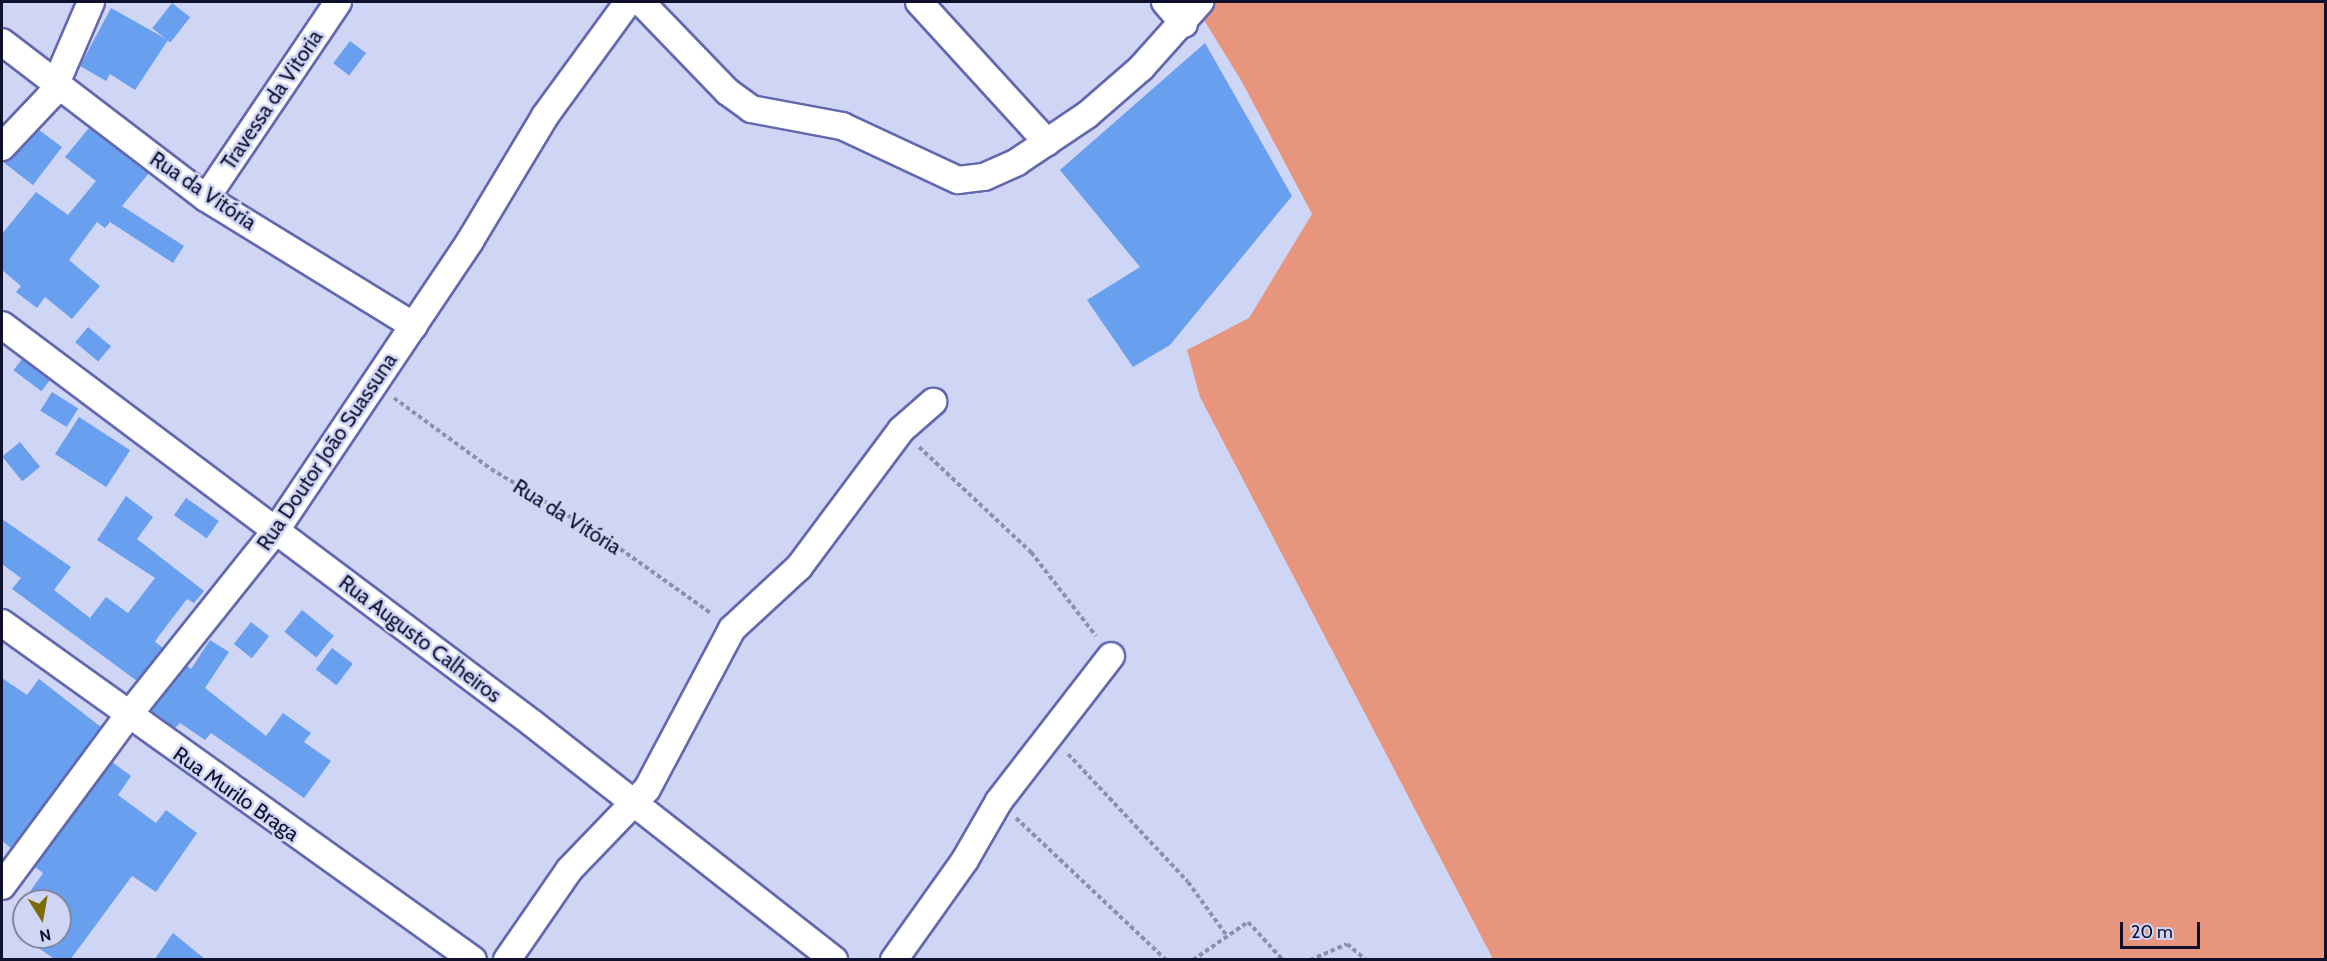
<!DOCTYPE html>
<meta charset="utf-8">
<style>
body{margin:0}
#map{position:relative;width:2327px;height:961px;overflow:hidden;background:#cfd5f4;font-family:Cabin,sans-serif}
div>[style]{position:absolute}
.green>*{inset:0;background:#e7967d}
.building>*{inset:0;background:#689fee;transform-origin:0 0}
.path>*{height:4px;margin-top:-2px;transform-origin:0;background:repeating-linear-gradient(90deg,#8c90ae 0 4.5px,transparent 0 7.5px)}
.roads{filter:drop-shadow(2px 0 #6269ae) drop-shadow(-2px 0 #6269ae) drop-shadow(0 2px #6269ae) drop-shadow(0 -2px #6269ae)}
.minor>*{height:26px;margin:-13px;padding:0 13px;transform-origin:13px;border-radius:13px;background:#fff}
span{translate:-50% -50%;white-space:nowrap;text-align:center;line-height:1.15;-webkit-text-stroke:5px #cfd5f4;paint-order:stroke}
.street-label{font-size:21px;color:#0f112c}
.frame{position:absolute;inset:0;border:3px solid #0f112c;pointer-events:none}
.north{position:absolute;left:12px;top:889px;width:60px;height:60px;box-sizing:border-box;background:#cfd5f4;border:2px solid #8287a4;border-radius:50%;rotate:169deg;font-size:16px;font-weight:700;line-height:24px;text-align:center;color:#0f112c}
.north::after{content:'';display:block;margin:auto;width:21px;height:27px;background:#7d6b04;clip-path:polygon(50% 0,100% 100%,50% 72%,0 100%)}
.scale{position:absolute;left:2120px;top:922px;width:80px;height:27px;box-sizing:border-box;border:3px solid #0f112c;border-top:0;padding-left:8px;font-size:18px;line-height:21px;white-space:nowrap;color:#0f112c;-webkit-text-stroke:4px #cfd5f4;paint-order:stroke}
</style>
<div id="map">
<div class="green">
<i style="clip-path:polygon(1193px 2px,2325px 2px,2325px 959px,1493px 959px,1200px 397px,1187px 350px,1249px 318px,1312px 214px,1242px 82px)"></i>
</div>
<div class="building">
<i style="left:172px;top:3px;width:23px;height:32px;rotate:38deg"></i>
<i style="clip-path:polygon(111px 8px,168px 40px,135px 90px,110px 74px,106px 81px,80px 66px)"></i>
<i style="left:350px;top:41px;width:20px;height:28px;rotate:37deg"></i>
<i style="clip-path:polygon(1205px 43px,1292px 196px,1170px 345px,1133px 367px,1087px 300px,1140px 267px,1060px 170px)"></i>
<i style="clip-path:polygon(89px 128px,149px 173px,122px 206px,184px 246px,173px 263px,110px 222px,105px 228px,97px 222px,69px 260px,100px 286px,72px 319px,45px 297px,37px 308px,16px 292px,21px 286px,2px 270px,2px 234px,36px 192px,68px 215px,96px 181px,65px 157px)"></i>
<i style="clip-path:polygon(39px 130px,62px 147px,33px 185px,3px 162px,13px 157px)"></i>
<i style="left:88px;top:327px;width:30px;height:20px;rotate:40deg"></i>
<i style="left:22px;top:359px;width:35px;height:14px;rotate:37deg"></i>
<i style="left:52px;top:392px;width:31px;height:22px;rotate:32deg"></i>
<i style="left:79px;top:417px;width:61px;height:44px;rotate:33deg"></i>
<i style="left:20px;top:442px;width:32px;height:23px;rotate:51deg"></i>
<i style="clip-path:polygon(126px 496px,153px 517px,137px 539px,204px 591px,194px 603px,187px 599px,158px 637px,155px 642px,163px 648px,137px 681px,12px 589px,21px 578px,2px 564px,2px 519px,71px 567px,54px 590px,90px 618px,106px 597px,128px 613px,155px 578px,97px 540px)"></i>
<i style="left:186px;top:498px;width:40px;height:21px;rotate:35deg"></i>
<i style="left:302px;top:610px;width:41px;height:28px;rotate:39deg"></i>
<i style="left:251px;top:622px;width:23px;height:28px;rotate:38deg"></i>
<i style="clip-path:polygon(210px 640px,229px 652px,205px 688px,266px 736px,283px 713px,311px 733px,304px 742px,331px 761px,304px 798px,211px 733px,205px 740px,180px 723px,175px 728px,151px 711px,187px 666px,191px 669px)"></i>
<i style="left:332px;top:648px;width:26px;height:27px;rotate:37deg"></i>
<i style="clip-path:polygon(2px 678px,27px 695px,39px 679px,101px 727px,11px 848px,2px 841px)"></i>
<i style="clip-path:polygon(112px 762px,131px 776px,118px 795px,156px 823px,166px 810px,197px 833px,156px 892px,132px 876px,70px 960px,56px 960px,37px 947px,46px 937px,60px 937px,60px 901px,24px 901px,24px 915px,17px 910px,43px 873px,35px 867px)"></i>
<i style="clip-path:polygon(173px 933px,206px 960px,154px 960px)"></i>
</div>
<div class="path">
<i style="left:394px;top:398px;width:120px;rotate:36.2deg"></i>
<i style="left:491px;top:469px;width:130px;rotate:31.1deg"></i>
<i style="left:602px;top:536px;width:135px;rotate:35.3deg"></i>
<i style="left:919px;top:447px;width:154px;rotate:43.2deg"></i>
<i style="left:1031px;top:552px;width:106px;rotate:52.3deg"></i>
<i style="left:1068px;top:754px;width:175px;rotate:46.8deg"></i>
<i style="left:1188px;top:882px;width:67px;rotate:54.2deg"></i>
<i style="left:1016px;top:818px;width:207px;rotate:43.4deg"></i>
<i style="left:1193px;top:960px;width:67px;rotate:-34.6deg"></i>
<i style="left:1248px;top:922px;width:52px;rotate:47.4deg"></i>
<i style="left:1310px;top:960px;width:40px;rotate:-23.4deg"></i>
<i style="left:1347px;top:944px;width:25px;rotate:40deg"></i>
</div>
<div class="roads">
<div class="minor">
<i style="left:641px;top:2px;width:125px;rotate:46deg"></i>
<i style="left:728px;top:92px;width:29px;rotate:36deg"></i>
<i style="left:751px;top:109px;width:93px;rotate:10.6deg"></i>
<i style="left:842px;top:126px;width:128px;rotate:25deg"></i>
<i style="left:958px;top:180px;width:26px;rotate:-7deg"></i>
<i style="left:984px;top:177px;width:36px;rotate:-24deg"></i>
<i style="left:1017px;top:162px;width:84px;rotate:-33.9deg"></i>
<i style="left:1087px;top:115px;width:72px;rotate:-41deg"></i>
<i style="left:1141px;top:68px;width:89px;rotate:-48.2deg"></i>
<i style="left:919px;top:2px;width:190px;rotate:47.6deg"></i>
<i style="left:1165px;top:2px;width:29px;rotate:49deg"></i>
<i style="left:2px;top:42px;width:257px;rotate:37.4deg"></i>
<i style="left:206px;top:198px;width:244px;rotate:31.6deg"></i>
<i style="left:2px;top:147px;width:71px;rotate:-46.7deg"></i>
<i style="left:51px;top:95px;width:101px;rotate:-66.7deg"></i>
<i style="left:206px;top:198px;width:236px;rotate:-56deg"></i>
<i style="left:2px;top:325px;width:663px;rotate:36.9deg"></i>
<i style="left:532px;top:723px;width:384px;rotate:38.1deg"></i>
<i style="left:2px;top:623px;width:579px;rotate:35.58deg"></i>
<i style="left:2px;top:886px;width:210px;rotate:-53.5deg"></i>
<i style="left:127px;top:717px;width:236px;rotate:-51.4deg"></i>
<i style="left:274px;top:533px;width:352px;rotate:-56.1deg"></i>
<i style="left:470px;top:241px;width:146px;rotate:-59deg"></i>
<i style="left:545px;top:116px;width:141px;rotate:-53.9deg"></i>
<i style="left:507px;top:960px;width:109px;rotate:-55.4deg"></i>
<i style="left:569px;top:870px;width:112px;rotate:-46.1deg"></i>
<i style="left:647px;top:789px;width:181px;rotate:-62deg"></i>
<i style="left:732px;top:629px;width:91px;rotate:-42.8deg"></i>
<i style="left:799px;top:567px;width:171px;rotate:-53.3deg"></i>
<i style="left:901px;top:430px;width:43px;rotate:-41.2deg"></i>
<i style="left:894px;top:960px;width:123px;rotate:-54.6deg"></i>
<i style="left:965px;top:860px;width:68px;rotate:-60deg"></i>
<i style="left:999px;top:801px;width:183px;rotate:-52.3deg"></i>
</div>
</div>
<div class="street-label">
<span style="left:272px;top:100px;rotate:-56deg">Travessa da Vitoria</span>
<span style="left:203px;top:191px;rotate:34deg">Rua da Vitória</span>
<span style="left:327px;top:452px;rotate:-56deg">Rua Doutor João Suassuna</span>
<span style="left:567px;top:517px;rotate:32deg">Rua da Vitória</span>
<span style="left:420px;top:639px;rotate:37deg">Rua Augusto Calheiros</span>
<span style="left:236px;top:794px;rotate:35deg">Rua Murilo Braga</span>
</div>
<div class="frame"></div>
<div class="north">N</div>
<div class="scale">20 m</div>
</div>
